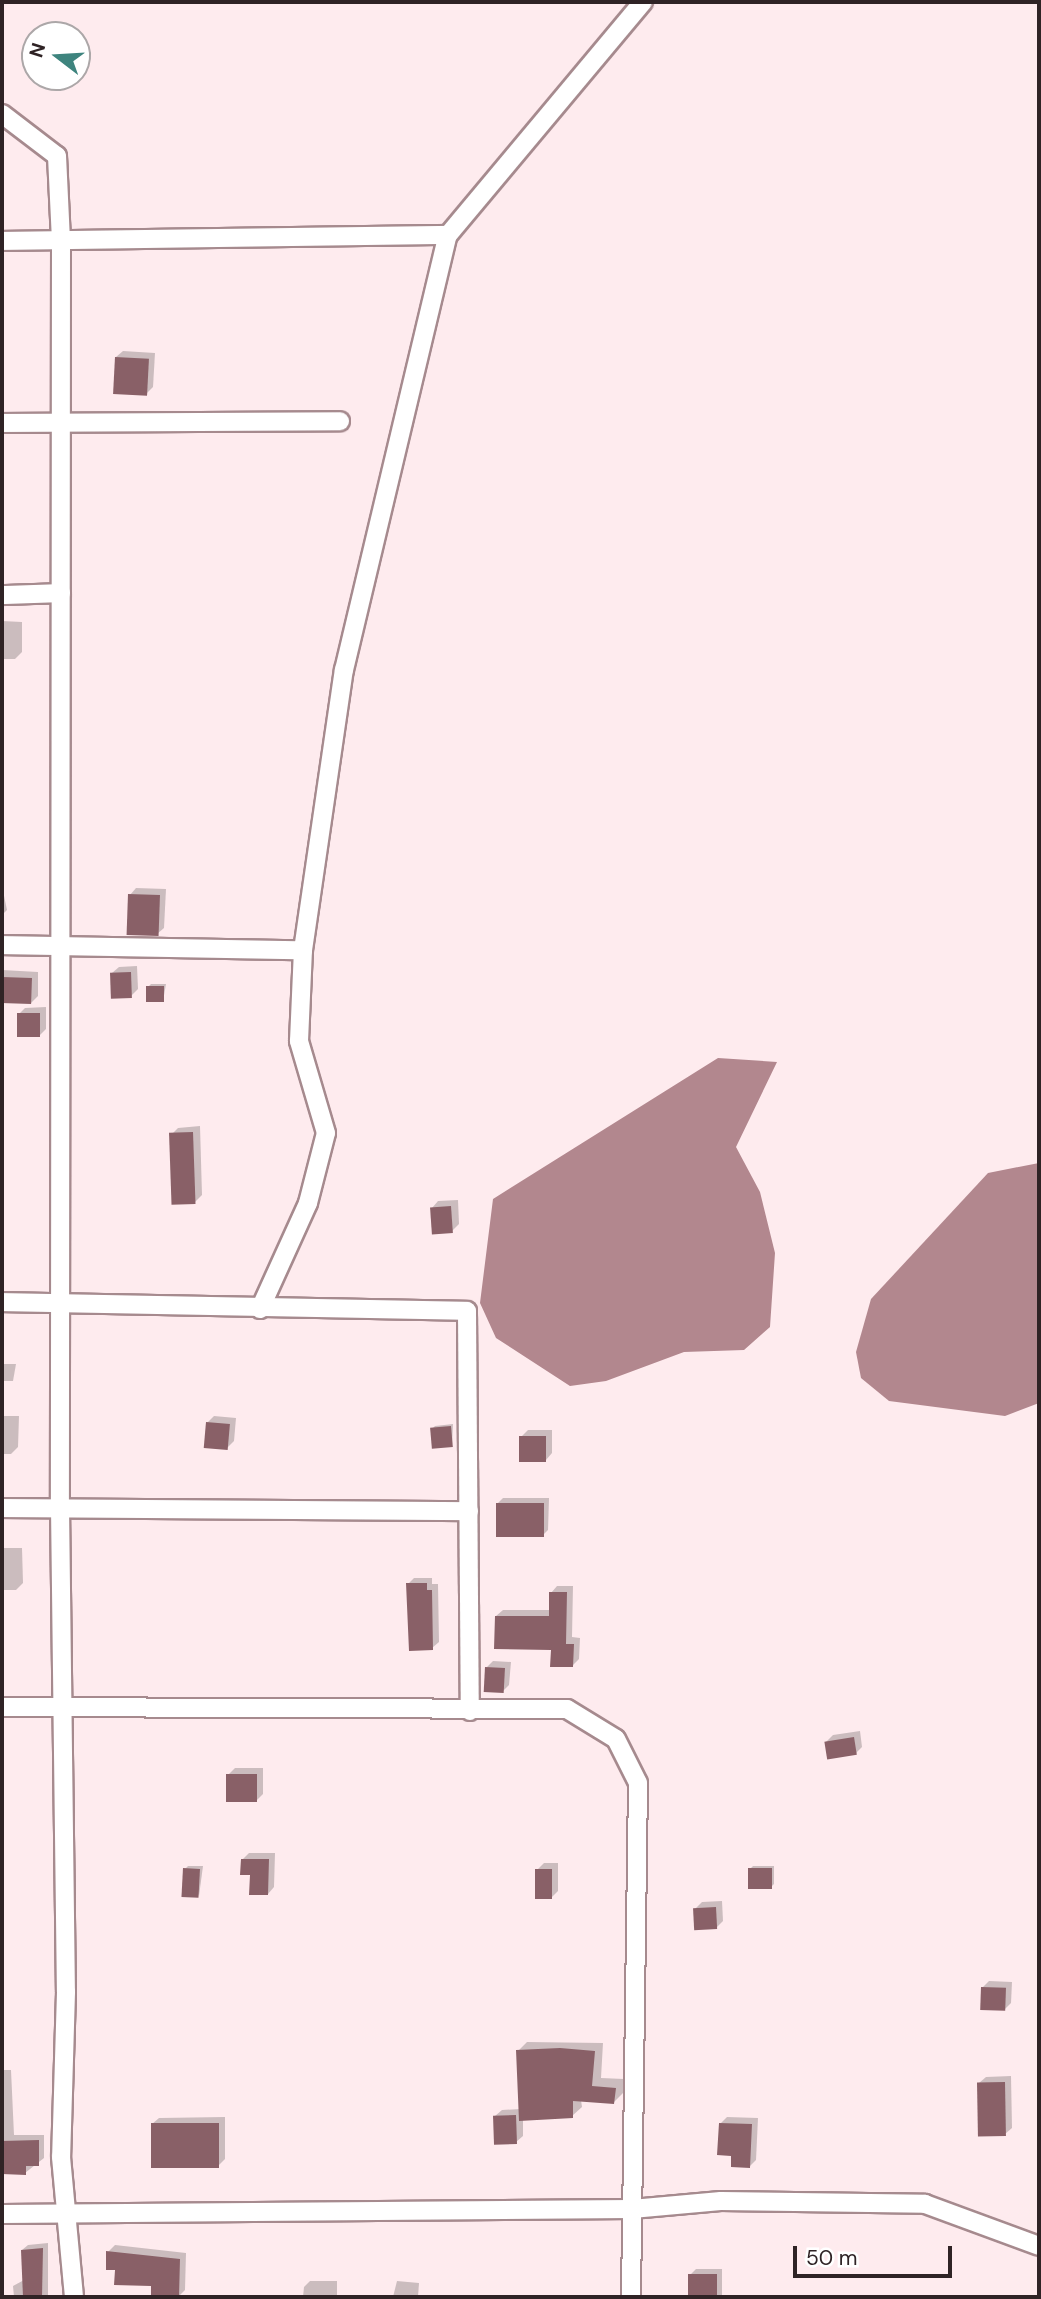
<!DOCTYPE html>
<style>
body{margin:0}
#map{position:relative;width:1041px;height:2299px;overflow:hidden;background:#feebee;font-family:"DM Sans",sans-serif}
div>[style]{position:absolute}
.water>*{inset:0;background:#b2878e}
.shadow>*{inset:0;background:#0003;transform-origin:0 0}
.building>*{inset:0;background:#896067;transform-origin:0 0}
.roads{filter:drop-shadow(2px 0 #a68a8e) drop-shadow(-2px 0 #a68a8e) drop-shadow(0 2px #a68a8e) drop-shadow(0 -2px #a68a8e)}
.street>*{height:18px;margin:-9px;padding:0 9px;transform-origin:9px;border-radius:9px;background:#fff}
span{translate:-50% -50%;white-space:nowrap;text-align:center;line-height:1.15;-webkit-text-stroke:7px #fff;paint-order:stroke}
.frame{position:absolute;inset:0;border:4px solid #2f2325;pointer-events:none}
.north{position:absolute;left:21px;top:21px;width:70px;height:70px;box-sizing:border-box;background:#fff;border:2px solid #aca7a8;border-radius:50%;rotate:287deg;font-size:19px;font-weight:700;line-height:28px;text-align:center;color:#2f2325}
.north::after{content:'';display:block;margin:auto;width:24px;height:32px;background:#3e847e;clip-path:polygon(50% 0,100% 100%,50% 72%,0 100%)}
.scale{position:absolute;left:793px;top:2246px;width:159px;height:32px;box-sizing:border-box;border:4px solid #2f2325;border-top:0;padding-left:9px;font-size:21px;line-height:24px;white-space:nowrap;color:#2f2325;-webkit-text-stroke:5px #fff;paint-order:stroke}
</style>
<div id="map">
<div class="water">
<i style="clip-path:polygon(718px 1058px,777px 1062px,736px 1147px,760px 1192px,775px 1253px,770px 1327px,744px 1350px,684px 1352px,606px 1381px,570px 1386px,496px 1338px,480px 1303px,493px 1199px)"></i>
<i style="clip-path:polygon(1039px 1163px,1039px 1403px,1005px 1416px,889px 1401px,861px 1378px,856px 1352px,871px 1299px,988px 1173px)"></i>
</div>
<div class="shadow">
<i style="clip-path:polygon(123px 351px,155px 353px,153px 387px,146px 394px,116px 357px)"></i>
<i style="clip-path:polygon(2px 621px,22px 622px,22px 652px,15px 659px,2px 659px)"></i>
<i style="left:4px;top:782px;width:50px;height:2px;rotate:90deg"></i>
<i style="clip-path:polygon(2px 886px,7px 910px,2px 915px)"></i>
<i style="clip-path:polygon(136px 888px,166px 889px,164px 928px,157px 934px,130px 895px)"></i>
<i style="clip-path:polygon(137px 966px,138px 989px,131px 996px,112px 973px,119px 967px)"></i>
<i style="clip-path:polygon(2px 970px,38px 972px,38px 996px,31px 1003px,2px 1002px)"></i>
<i style="clip-path:polygon(151px 984px,166px 984px,163px 1001px,148px 987px)"></i>
<i style="clip-path:polygon(46px 1007px,46px 1029px,39px 1036px,18px 1015px,25px 1008px)"></i>
<i style="clip-path:polygon(200px 1126px,202px 1195px,195px 1202px,171px 1135px,178px 1128px)"></i>
<i style="clip-path:polygon(458px 1200px,459px 1224px,452px 1231px,432px 1208px,438px 1201px)"></i>
<i style="clip-path:polygon(2px 1364px,16px 1364px,13px 1381px,2px 1381px)"></i>
<i style="clip-path:polygon(2px 1416px,19px 1416px,18px 1447px,11px 1454px,2px 1454px)"></i>
<i style="clip-path:polygon(214px 1416px,236px 1418px,234px 1441px,227px 1448px,207px 1423px)"></i>
<i style="clip-path:polygon(453px 1424px,452px 1445px,432px 1429px,435px 1426px)"></i>
<i style="clip-path:polygon(528px 1430px,552px 1430px,552px 1453px,546px 1460px,521px 1437px)"></i>
<i style="clip-path:polygon(503px 1498px,549px 1498px,548px 1530px,542px 1536px,497px 1504px)"></i>
<i style="clip-path:polygon(2px 1548px,22px 1548px,23px 1583px,16px 1590px,2px 1590px)"></i>
<i style="clip-path:polygon(414px 1578px,432px 1578px,432px 1584px,438px 1584px,439px 1642px,432px 1648px,408px 1584px)"></i>
<i style="clip-path:polygon(557px 1586px,573px 1586px,572px 1637px,580px 1638px,579px 1659px,572px 1666px,553px 1648px,496px 1616px,503px 1610px,550px 1610px,551px 1593px)"></i>
<i style="clip-path:polygon(493px 1661px,511px 1662px,509px 1685px,502px 1692px,487px 1667px)"></i>
<i style="clip-path:polygon(860px 1731px,862px 1747px,856px 1753px,826px 1742px,833px 1735px)"></i>
<i style="clip-path:polygon(235px 1768px,263px 1768px,263px 1794px,256px 1801px,228px 1775px)"></i>
<i style="clip-path:polygon(249px 1853px,275px 1853px,274px 1887px,268px 1894px,243px 1859px)"></i>
<i style="clip-path:polygon(544px 1863px,558px 1863px,558px 1891px,551px 1898px,537px 1870px)"></i>
<i style="clip-path:polygon(188px 1866px,203px 1866px,199px 1896px,185px 1869px)"></i>
<i style="clip-path:polygon(753px 1866px,774px 1866px,774px 1884px,771px 1887px,750px 1869px)"></i>
<i style="clip-path:polygon(722px 1901px,723px 1921px,716px 1928px,695px 1909px,702px 1902px)"></i>
<i style="clip-path:polygon(989px 1981px,1012px 1982px,1011px 2003px,1004px 2010px,982px 1988px)"></i>
<i style="clip-path:polygon(527px 2042px,603px 2043px,601px 2078px,624px 2079px,623px 2093px,614px 2102px,581px 2100px,582px 2107px,572px 2116px,523px 2119px,523px 2136px,516px 2142px,495px 2116px,502px 2110px,521px 2109px,518px 2051px)"></i>
<i style="clip-path:polygon(2px 2070px,11px 2070px,14px 2135px,44px 2135px,44px 2158px,25px 2173px,2px 2170px)"></i>
<i style="clip-path:polygon(1011px 2076px,1012px 2128px,1005px 2134px,979px 2083px,986px 2077px)"></i>
<i style="clip-path:polygon(225px 2117px,225px 2159px,218px 2166px,152px 2124px,159px 2118px)"></i>
<i style="clip-path:polygon(727px 2117px,758px 2118px,756px 2160px,749px 2167px,733px 2154px,720px 2124px)"></i>
<i style="clip-path:polygon(48px 2243px,48px 2297px,14px 2297px,13px 2286px,24px 2280px,22px 2250px,28px 2245px)"></i>
<i style="clip-path:polygon(115px 2245px,186px 2253px,185px 2290px,178px 2297px,116px 2268px,108px 2252px)"></i>
<i style="clip-path:polygon(696px 2269px,722px 2269px,722px 2296px,737px 2297px,690px 2297px,690px 2275px)"></i>
<i style="clip-path:polygon(310px 2281px,337px 2281px,337px 2297px,303px 2297px,304px 2287px)"></i>
<i style="clip-path:polygon(397px 2281px,419px 2283px,418px 2297px,393px 2297px)"></i>
</div>
<div class="building">
<i style="left:115px;top:357px;width:34px;height:37px;rotate:3deg"></i>
<i style="left:128px;top:894px;width:32px;height:41px;rotate:2deg"></i>
<i style="left:131px;top:972px;width:26px;height:21px;rotate:88deg"></i>
<i style="left:2px;top:977px;width:30px;height:26px;rotate:2deg"></i>
<i style="left:146px;top:986px;width:18px;height:16px"></i>
<i style="left:40px;top:1013px;width:24px;height:23px;rotate:90deg"></i>
<i style="left:193px;top:1132px;width:72px;height:24px;rotate:88deg"></i>
<i style="left:451px;top:1206px;width:27px;height:21px;rotate:86deg"></i>
<i style="left:206px;top:1422px;width:24px;height:26px;rotate:5deg"></i>
<i style="left:451px;top:1426px;width:21px;height:21px;rotate:85deg"></i>
<i style="left:519px;top:1436px;width:27px;height:26px"></i>
<i style="left:496px;top:1503px;width:48px;height:34px"></i>
<i style="clip-path:polygon(406px 1583px,427px 1583px,427px 1590px,432px 1590px,433px 1650px,409px 1651px)"></i>
<i style="clip-path:polygon(549px 1592px,567px 1592px,566px 1644px,574px 1644px,573px 1667px,550px 1667px,551px 1650px,494px 1649px,495px 1616px,549px 1616px)"></i>
<i style="left:485px;top:1667px;width:20px;height:25px;rotate:3deg"></i>
<i style="left:854px;top:1737px;width:18px;height:30px;rotate:81deg"></i>
<i style="left:226px;top:1774px;width:31px;height:28px"></i>
<i style="clip-path:polygon(241px 1859px,269px 1859px,268px 1895px,249px 1895px,250px 1875px,240px 1875px)"></i>
<i style="left:183px;top:1868px;width:17px;height:29px;rotate:3deg"></i>
<i style="left:748px;top:1868px;width:24px;height:21px"></i>
<i style="left:535px;top:1869px;width:17px;height:30px"></i>
<i style="left:716px;top:1907px;width:22px;height:23px;rotate:87deg"></i>
<i style="left:981px;top:1987px;width:25px;height:23px;rotate:2deg"></i>
<i style="clip-path:polygon(560px 2048px,595px 2051px,592px 2086px,616px 2088px,614px 2104px,573px 2101px,573px 2118px,519px 2121px,516px 2050px)"></i>
<i style="left:1005px;top:2082px;width:54px;height:28px;rotate:89deg"></i>
<i style="left:516px;top:2115px;width:29px;height:23px;rotate:88deg"></i>
<i style="left:219px;top:2123px;width:45px;height:68px;rotate:90deg"></i>
<i style="clip-path:polygon(719px 2123px,752px 2124px,750px 2168px,731px 2167px,731px 2156px,717px 2155px)"></i>
<i style="clip-path:polygon(39px 2140px,39px 2166px,26px 2166px,26px 2175px,2px 2174px,2px 2141px)"></i>
<i style="clip-path:polygon(43px 2248px,42px 2297px,23px 2297px,21px 2250px)"></i>
<i style="clip-path:polygon(106px 2251px,180px 2259px,179px 2297px,151px 2297px,151px 2286px,114px 2285px,115px 2270px,106px 2270px)"></i>
<i style="left:688px;top:2274px;width:29px;height:23px"></i>
</div>
<div class="roads">
<div class="street">
<i style="left:2px;top:114px;width:69px;rotate:37.4deg"></i>
<i style="left:57px;top:156px;width:84px;rotate:87.3deg"></i>
<i style="left:61px;top:240px;width:1267px;rotate:90.05deg"></i>
<i style="left:60px;top:1507px;width:485px;rotate:89.3deg"></i>
<i style="left:66px;top:1992px;width:165px;rotate:91.7deg"></i>
<i style="left:61px;top:2157px;width:141px;rotate:84.7deg"></i>
<i style="left:2px;top:241px;width:446px;rotate:-0.8deg"></i>
<i style="left:2px;top:423px;width:338px;rotate:-0.3deg"></i>
<i style="left:2px;top:595px;width:59px;rotate:-1.9deg"></i>
<i style="left:2px;top:945px;width:301px;rotate:1deg"></i>
<i style="left:2px;top:1302px;width:465px;rotate:1.1deg"></i>
<i style="left:467px;top:1311px;width:400px;rotate:89.6deg"></i>
<i style="left:260px;top:1309px;width:116px;rotate:-65.6deg"></i>
<i style="left:308px;top:1203px;width:72px;rotate:-75.6deg"></i>
<i style="left:326px;top:1133px;width:96px;rotate:-106.4deg"></i>
<i style="left:299px;top:1041px;width:91px;rotate:-87.5deg"></i>
<i style="left:303px;top:950px;width:283px;rotate:-81.7deg"></i>
<i style="left:344px;top:670px;width:447px;rotate:-76.6deg"></i>
<i style="left:448px;top:235px;width:304px;rotate:-50.1deg"></i>
<i style="left:2px;top:1508px;width:467px;rotate:0.4deg"></i>
<i style="left:2px;top:1707px;width:565px;rotate:0.2deg"></i>
<i style="left:567px;top:1709px;width:57px;rotate:31.5deg"></i>
<i style="left:616px;top:1739px;width:49px;rotate:63.4deg"></i>
<i style="left:638px;top:1783px;width:514px;rotate:90.78deg"></i>
<i style="left:2px;top:2214px;width:630px;rotate:-0.45deg"></i>
<i style="left:632px;top:2209px;width:89px;rotate:-5.1deg"></i>
<i style="left:721px;top:2201px;width:204px;rotate:0.8deg"></i>
<i style="left:925px;top:2204px;width:121px;rotate:20.2deg"></i>
</div>
</div>
<div class="frame"></div>
<div class="north">N</div>
<div class="scale">50 m</div>
</div>
